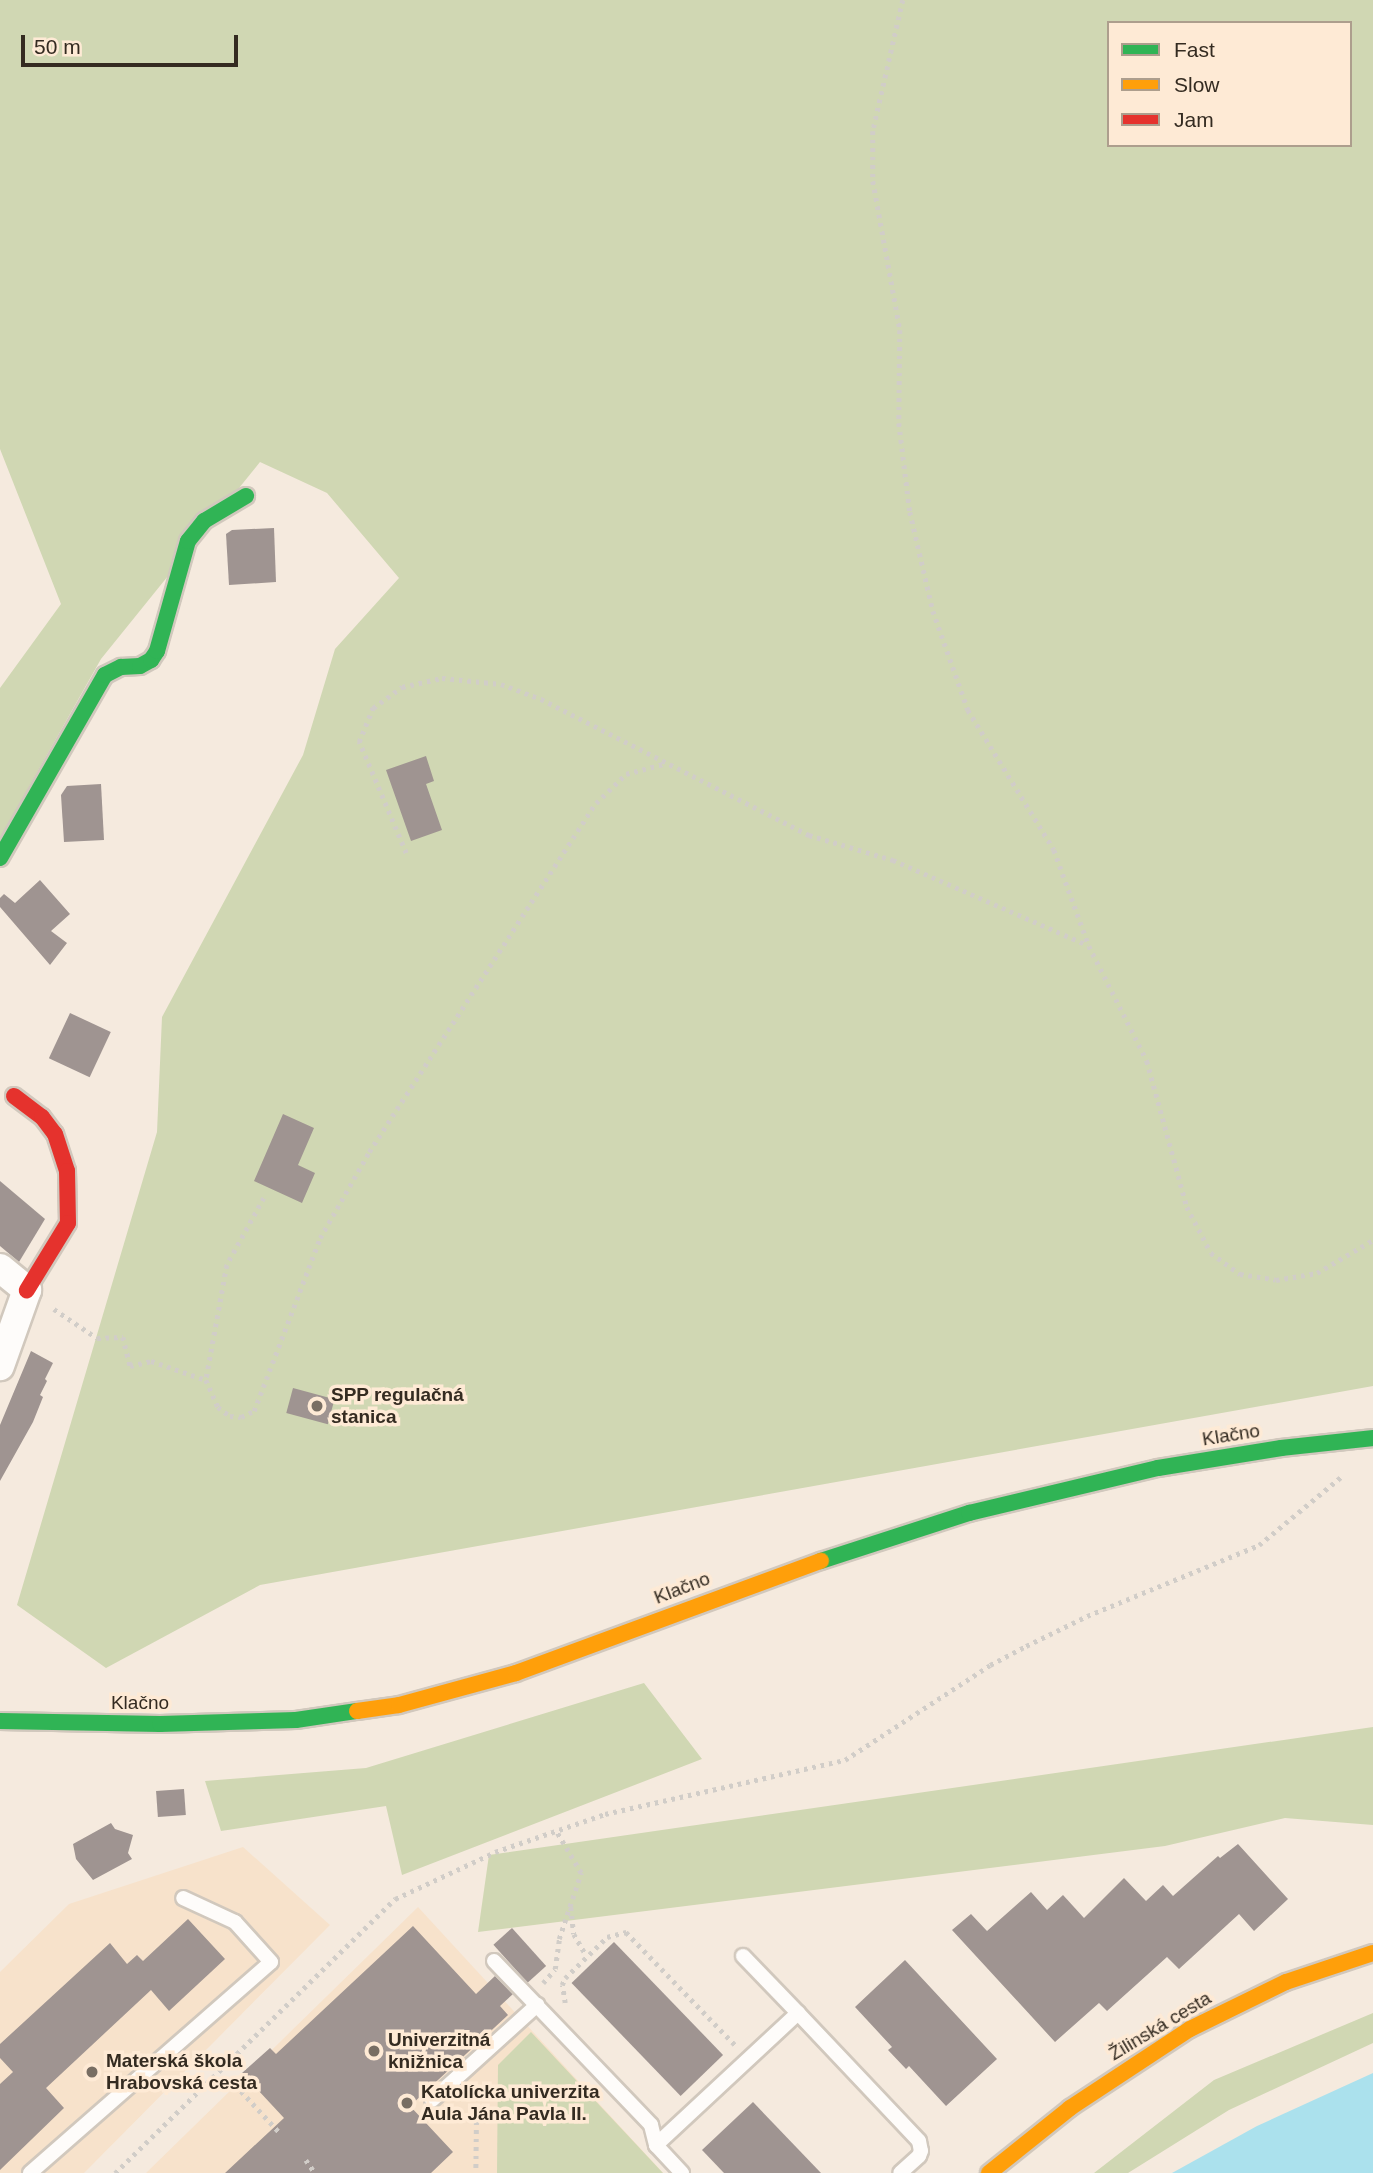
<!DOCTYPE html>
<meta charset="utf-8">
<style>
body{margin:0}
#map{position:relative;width:1373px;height:2173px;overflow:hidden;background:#f5eade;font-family:Arial,sans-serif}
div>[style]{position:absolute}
.built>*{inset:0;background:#f7e2cb}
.green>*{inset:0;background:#d0d7b3}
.water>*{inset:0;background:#abe1ed}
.building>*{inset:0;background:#9f9491;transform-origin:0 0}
.path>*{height:4.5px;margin-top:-2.25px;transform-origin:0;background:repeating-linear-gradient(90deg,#d1cdc8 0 3.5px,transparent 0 8.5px)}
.roads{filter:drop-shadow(2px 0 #d1c8bd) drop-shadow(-2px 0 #d1c8bd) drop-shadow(0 2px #d1c8bd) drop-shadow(0 -2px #d1c8bd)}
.lane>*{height:14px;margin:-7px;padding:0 7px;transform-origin:7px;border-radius:7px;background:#fefcfa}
.street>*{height:28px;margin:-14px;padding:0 14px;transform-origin:14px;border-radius:14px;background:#fefcfa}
.fast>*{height:16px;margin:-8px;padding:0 8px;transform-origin:8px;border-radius:8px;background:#30b455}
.slow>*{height:16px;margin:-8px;padding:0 8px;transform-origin:8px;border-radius:8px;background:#ff9f0a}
.jam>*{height:16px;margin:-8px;padding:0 8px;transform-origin:8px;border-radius:8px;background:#e5322d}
.dots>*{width:19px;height:19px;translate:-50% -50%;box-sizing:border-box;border:4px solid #feead5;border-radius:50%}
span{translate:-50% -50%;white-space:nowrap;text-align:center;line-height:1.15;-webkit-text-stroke:7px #feead5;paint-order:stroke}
.poi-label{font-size:19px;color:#342b21;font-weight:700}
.left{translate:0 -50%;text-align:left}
.street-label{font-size:19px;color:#342b21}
.legend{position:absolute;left:1107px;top:21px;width:245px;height:126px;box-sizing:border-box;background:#feead5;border:2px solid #ad9e8d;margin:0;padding:9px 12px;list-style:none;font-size:21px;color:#342b21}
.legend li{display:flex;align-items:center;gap:14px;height:35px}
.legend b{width:35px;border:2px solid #ad9e8d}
.scale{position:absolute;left:21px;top:35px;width:217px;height:32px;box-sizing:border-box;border:4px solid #342b21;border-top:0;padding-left:9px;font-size:21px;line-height:24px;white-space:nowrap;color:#342b21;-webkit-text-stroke:5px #feead5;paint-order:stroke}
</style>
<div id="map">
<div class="built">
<i style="clip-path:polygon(243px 1847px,330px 1925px,84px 2173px,0 2173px,0 1972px,69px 1904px)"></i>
<i style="clip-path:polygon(418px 1907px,663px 2173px,146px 2173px)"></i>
</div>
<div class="green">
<i style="clip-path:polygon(evenodd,0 0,1373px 0,1373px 1386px,260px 1585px,106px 1668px,17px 1605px,157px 1132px,162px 1017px,303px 755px,335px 649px,399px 578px,327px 493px,260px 462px,101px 659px,0 838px,0 688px,61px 604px,0 449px,0 0,1109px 23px,1350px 23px,1350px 145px,1109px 145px,1109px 23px)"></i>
<i style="clip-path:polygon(644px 1683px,702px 1759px,402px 1875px,386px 1806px,221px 1831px,205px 1781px,366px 1768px)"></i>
<i style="clip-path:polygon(1373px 1727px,1373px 1825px,1285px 1818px,1165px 1846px,478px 1932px,489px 1855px)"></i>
<i style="clip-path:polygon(1373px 2013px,1373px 2043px,1229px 2110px,1128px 2173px,1094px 2173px,1214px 2080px)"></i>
<i style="clip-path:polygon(531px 2032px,663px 2173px,497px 2173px,498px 2065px)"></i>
</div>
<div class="water">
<i style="clip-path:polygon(1373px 2073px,1373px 2173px,1172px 2173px,1257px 2126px)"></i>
</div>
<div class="building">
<i style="clip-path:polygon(274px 528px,276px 582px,229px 585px,226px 534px,232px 530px)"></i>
<i style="clip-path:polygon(426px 756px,434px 781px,426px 784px,442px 830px,411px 841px,386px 770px)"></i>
<i style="clip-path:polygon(101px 784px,104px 840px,64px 842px,61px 795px,67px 786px)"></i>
<i style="clip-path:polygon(40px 880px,70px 914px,51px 931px,67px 943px,50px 965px,0 907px,0 898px,4px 894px,15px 903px)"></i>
<i style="left:70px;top:1013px;width:45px;height:50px;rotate:25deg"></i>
<i style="clip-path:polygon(283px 1114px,314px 1128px,298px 1165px,315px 1173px,302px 1203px,254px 1181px)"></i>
<i style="clip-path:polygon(0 1181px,45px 1219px,19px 1262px,0 1246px)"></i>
<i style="clip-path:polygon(31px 1351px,53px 1363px,45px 1379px,47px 1381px,40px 1395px,43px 1397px,33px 1422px,0 1481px,0 1425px)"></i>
<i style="left:293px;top:1388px;width:43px;height:26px;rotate:15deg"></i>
<i style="left:184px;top:1789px;width:26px;height:28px;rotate:86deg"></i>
<i style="clip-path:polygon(111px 1823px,115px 1829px,133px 1835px,128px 1853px,132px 1859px,93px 1880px,76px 1859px,73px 1844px)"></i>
<i style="clip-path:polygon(1238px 1844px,1288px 1899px,1254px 1931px,1239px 1914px,1179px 1969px,1167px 1957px,1107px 2011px,1099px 2003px,1055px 2042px,952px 1930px,971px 1914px,987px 1931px,1031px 1892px,1047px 1910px,1063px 1895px,1084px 1918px,1124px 1878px,1146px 1901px,1163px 1885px,1173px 1896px,1218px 1856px,1220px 1858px)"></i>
<i style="clip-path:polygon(188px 1919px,225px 1959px,169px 2011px,151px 1990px,46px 2088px,64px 2108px,0 2170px,0 2084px,13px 2072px,0 2058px,0 2044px,110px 1943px,127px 1964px,137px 1955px,143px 1961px)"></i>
<i style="clip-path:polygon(413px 1926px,476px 1994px,495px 1976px,513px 1994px,500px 2006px,508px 2015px,410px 2106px,453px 2152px,431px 2173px,225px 2173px,284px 2118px,242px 2073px,270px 2048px,276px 2054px)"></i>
<i style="left:512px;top:1928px;width:51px;height:25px;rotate:48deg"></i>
<i style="left:614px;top:1942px;width:157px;height:59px;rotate:46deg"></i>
<i style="clip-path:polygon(905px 1960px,997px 2059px,946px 2106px,909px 2066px,906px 2069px,888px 2050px,892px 2047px,855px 2007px)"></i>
<i style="clip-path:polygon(753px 2102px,821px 2173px,724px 2173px,702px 2150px)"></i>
</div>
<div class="path">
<i style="left:903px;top:0;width:134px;rotate:102.9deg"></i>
<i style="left:873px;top:131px;width:50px;rotate:90deg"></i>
<i style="left:873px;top:181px;width:151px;rotate:79.7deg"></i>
<i style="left:900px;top:330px;width:93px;rotate:90.6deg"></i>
<i style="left:899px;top:423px;width:90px;rotate:83deg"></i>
<i style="left:910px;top:512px;width:102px;rotate:76.9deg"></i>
<i style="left:933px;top:611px;width:105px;rotate:70.5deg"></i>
<i style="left:968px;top:710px;width:164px;rotate:58.4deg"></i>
<i style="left:1054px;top:850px;width:102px;rotate:70deg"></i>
<i style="left:1089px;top:946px;width:129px;rotate:63.2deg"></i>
<i style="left:1147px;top:1061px;width:151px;rotate:74.7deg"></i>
<i style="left:1187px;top:1207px;width:52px;rotate:62.4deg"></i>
<i style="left:1211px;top:1253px;width:36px;rotate:36deg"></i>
<i style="left:1240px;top:1274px;width:36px;rotate:9deg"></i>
<i style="left:1276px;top:1280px;width:42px;rotate:-9.7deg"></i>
<i style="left:1317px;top:1273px;width:65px;rotate:-30.5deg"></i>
<i style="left:406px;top:853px;width:121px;rotate:-112.9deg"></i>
<i style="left:359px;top:742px;width:37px;rotate:-68deg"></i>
<i style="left:373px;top:708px;width:36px;rotate:-36deg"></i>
<i style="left:402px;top:687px;width:41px;rotate:-12.7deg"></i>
<i style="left:442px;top:678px;width:59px;rotate:5.8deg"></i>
<i style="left:501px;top:684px;width:43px;rotate:20.6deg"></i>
<i style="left:541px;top:699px;width:301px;rotate:26.9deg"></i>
<i style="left:809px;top:835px;width:88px;rotate:16.6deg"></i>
<i style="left:893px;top:860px;width:213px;rotate:23.6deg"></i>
<i style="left:264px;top:1198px;width:77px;rotate:118.9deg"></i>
<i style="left:227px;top:1265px;width:117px;rotate:100.3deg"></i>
<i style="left:206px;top:1380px;width:30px;rotate:66deg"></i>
<i style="left:218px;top:1407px;width:15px;rotate:37deg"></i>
<i style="left:230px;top:1416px;width:11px;rotate:5deg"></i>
<i style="left:241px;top:1417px;width:14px;rotate:-25deg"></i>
<i style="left:254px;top:1411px;width:185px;rotate:-69.1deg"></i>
<i style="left:320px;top:1238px;width:99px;rotate:-60.3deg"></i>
<i style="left:369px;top:1152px;width:416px;rotate:-57deg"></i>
<i style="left:596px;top:803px;width:42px;rotate:-44deg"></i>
<i style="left:626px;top:774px;width:39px;rotate:-15deg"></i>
<i style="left:54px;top:1309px;width:52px;rotate:34deg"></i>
<i style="left:97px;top:1338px;width:26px;rotate:-2deg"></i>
<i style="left:123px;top:1337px;width:30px;rotate:76deg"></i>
<i style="left:130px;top:1366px;width:22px;rotate:-13deg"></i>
<i style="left:151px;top:1361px;width:58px;rotate:19.1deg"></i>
<i style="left:571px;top:1907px;width:27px;rotate:84deg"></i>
<i style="left:574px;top:1934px;width:24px;rotate:60deg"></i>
<i style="left:543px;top:1983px;width:18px;rotate:-49deg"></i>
<i style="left:555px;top:1969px;width:30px;rotate:-82deg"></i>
<i style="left:559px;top:1939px;width:70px;rotate:-71.6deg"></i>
<i style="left:581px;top:1873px;width:49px;rotate:-120.8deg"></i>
<i style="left:565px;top:2003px;width:18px;rotate:-99deg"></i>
<i style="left:562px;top:1985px;width:8px;rotate:-67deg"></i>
<i style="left:565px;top:1978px;width:59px;rotate:-44.3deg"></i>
<i style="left:607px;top:1937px;width:20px;rotate:-15deg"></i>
<i style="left:626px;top:1932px;width:157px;rotate:46deg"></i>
<i style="left:241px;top:2091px;width:59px;rotate:47.1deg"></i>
<i style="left:473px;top:2091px;width:6px;rotate:51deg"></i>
<i style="left:477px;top:2096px;width:77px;rotate:90.7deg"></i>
<i style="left:306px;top:2160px;width:16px;rotate:55deg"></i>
<i style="left:115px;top:2173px;width:392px;rotate:-44.4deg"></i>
<i style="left:395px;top:1899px;width:110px;rotate:-25.2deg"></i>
<i style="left:495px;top:1852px;width:116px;rotate:-19.1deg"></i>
<i style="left:605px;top:1814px;width:246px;rotate:-12.7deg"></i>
<i style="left:845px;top:1760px;width:173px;rotate:-33.2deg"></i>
<i style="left:990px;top:1665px;width:41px;rotate:-27.8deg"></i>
<i style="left:1026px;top:1646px;width:68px;rotate:-26.2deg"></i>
<i style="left:1087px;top:1616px;width:186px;rotate:-22.4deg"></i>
<i style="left:1259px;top:1545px;width:108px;rotate:-39.7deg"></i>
</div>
<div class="roads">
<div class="lane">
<i style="left:743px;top:1956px;width:79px;rotate:46deg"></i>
<i style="left:494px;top:1961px;width:227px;rotate:46.2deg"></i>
<i style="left:651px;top:2125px;width:21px;rotate:76deg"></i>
<i style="left:432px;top:2100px;width:142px;rotate:-42.1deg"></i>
<i style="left:30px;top:2173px;width:320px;rotate:-41.2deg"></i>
<i style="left:271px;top:1962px;width:54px;rotate:-132deg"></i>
<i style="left:235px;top:1922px;width:57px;rotate:-155.2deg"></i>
<i style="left:682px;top:2173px;width:38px;rotate:-133deg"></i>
<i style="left:656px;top:2145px;width:194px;rotate:-42.9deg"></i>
<i style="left:798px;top:2013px;width:176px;rotate:46.6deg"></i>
<i style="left:919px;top:2141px;width:10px;rotate:79deg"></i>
<i style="left:921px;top:2151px;width:5px;rotate:112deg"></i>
<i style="left:919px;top:2156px;width:25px;rotate:138deg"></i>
</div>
<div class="street">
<i style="left:0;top:1268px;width:35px;rotate:39deg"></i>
<i style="left:27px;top:1290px;width:81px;rotate:109.6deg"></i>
</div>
<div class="fast">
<i style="left:0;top:858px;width:211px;rotate:-60.2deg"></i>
<i style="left:105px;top:675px;width:18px;rotate:-27deg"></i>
<i style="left:121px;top:667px;width:19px;rotate:-3deg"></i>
<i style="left:140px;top:666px;width:13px;rotate:-29deg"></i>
<i style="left:151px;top:660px;width:11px;rotate:-56deg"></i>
<i style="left:157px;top:651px;width:114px;rotate:-74.3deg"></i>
<i style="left:188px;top:541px;width:26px;rotate:-51deg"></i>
<i style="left:204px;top:521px;width:49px;rotate:-30.8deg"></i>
<i style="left:821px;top:1561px;width:156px;rotate:-18deg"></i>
<i style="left:969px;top:1513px;width:194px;rotate:-13.4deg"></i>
<i style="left:1158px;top:1468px;width:125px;rotate:-9.2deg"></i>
<i style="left:1281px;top:1448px;width:93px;rotate:-6.2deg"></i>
<i style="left:0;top:1721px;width:160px;rotate:1.1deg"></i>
<i style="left:160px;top:1724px;width:136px;rotate:-1.7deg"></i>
<i style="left:296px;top:1720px;width:62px;rotate:-8.4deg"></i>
</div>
<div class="slow">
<i style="left:357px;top:1711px;width:42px;rotate:-8.1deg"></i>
<i style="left:399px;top:1705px;width:121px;rotate:-15.3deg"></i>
<i style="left:516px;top:1673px;width:325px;rotate:-20.2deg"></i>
<i style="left:989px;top:2173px;width:104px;rotate:-38.7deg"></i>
<i style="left:1070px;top:2108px;width:144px;rotate:-33.4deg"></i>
<i style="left:1190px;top:2029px;width:107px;rotate:-26.1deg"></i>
<i style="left:1286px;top:1982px;width:92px;rotate:-18.4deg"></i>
</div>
<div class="jam">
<i style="left:14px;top:1096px;width:35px;rotate:37deg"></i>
<i style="left:42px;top:1117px;width:21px;rotate:53deg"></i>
<i style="left:55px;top:1134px;width:39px;rotate:72deg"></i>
<i style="left:67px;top:1171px;width:52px;rotate:88.9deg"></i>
<i style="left:68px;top:1223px;width:79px;rotate:121.5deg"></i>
</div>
</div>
<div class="dots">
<i style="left:317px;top:1406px;background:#786e63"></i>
<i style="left:374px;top:2051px;background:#786e63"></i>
<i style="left:92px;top:2072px;background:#786e63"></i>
<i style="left:407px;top:2103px;background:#786e63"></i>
</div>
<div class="poi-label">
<span class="left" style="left:331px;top:1406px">SPP regulačná<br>stanica</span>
<span class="left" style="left:388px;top:2051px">Univerzitná<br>knižnica</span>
<span class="left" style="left:106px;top:2072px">Materská škola<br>Hrabovská cesta</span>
<span class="left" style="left:421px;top:2103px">Katolícka univerzita<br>Aula Jána Pavla II.</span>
</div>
<div class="street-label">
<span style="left:1231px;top:1435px;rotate:-9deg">Klačno</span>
<span style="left:682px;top:1588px;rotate:-21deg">Klačno</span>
<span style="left:140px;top:1703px">Klačno</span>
<span style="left:1160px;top:2026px;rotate:-31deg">Žilinská cesta</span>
</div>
<ul class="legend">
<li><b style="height:9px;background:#30b455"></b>Fast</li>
<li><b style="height:9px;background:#ff9f0a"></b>Slow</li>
<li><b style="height:9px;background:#e5322d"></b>Jam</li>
</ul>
<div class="scale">50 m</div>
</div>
